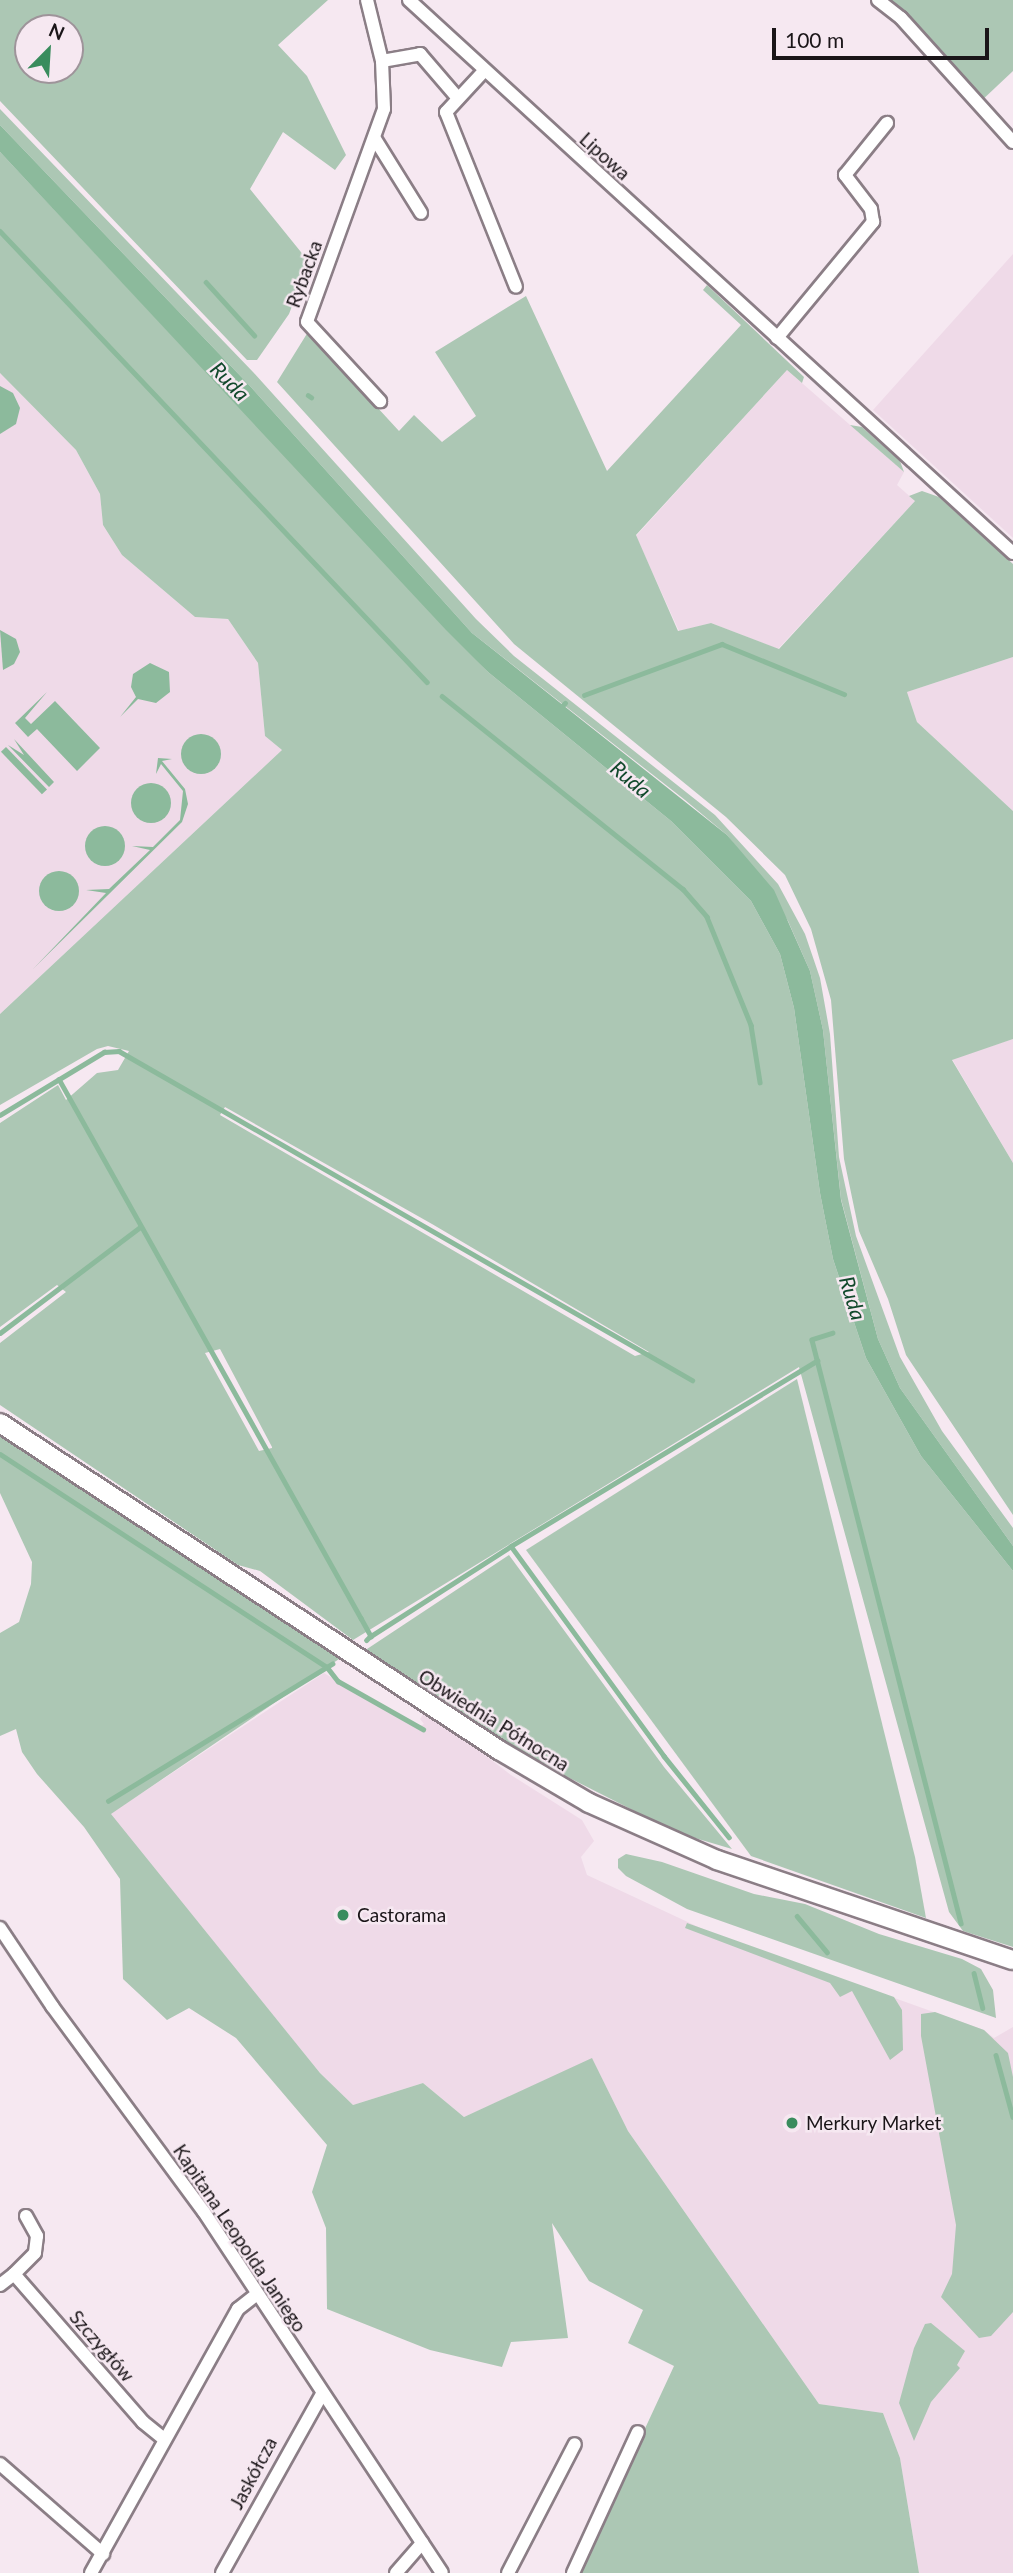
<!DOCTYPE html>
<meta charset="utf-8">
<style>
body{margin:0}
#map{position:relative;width:1013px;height:2573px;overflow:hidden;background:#f6e8f1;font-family:Lato,sans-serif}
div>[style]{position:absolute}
.built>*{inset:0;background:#efdae8}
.green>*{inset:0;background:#acc7b4}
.water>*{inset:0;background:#8cba9c;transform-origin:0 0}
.round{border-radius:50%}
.stream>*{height:4.5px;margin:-2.25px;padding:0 2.25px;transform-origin:2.25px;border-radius:2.25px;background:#8cba9c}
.roads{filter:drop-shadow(2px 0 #8b7e86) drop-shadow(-2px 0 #8b7e86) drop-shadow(0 2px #8b7e86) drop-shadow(0 -2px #8b7e86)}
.minor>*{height:12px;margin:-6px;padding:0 6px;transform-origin:6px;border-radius:6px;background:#fff}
.secondary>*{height:18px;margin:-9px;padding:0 9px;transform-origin:9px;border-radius:9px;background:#fff}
.dots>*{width:19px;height:19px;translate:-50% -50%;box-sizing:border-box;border:4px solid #f6e8f1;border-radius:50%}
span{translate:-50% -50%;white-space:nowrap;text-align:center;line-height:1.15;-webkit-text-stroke:5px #f6e8f1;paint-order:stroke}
.street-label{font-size:19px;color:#1a1518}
.poi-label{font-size:19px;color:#1a1518}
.left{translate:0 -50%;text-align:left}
.water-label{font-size:21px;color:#12492c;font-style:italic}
.north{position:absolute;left:14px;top:14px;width:70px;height:70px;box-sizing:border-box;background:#f6e8f1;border:2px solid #9e949a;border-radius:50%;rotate:24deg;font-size:19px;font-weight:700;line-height:28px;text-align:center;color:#1a1518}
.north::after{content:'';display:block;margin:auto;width:24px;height:32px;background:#398c5d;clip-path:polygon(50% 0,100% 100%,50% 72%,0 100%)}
.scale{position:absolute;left:772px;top:28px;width:217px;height:32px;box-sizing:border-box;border:4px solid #1a1518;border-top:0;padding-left:9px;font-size:21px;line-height:24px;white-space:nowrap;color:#1a1518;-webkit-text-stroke:5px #f6e8f1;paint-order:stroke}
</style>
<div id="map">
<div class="built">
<i style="clip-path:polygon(1013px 254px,1013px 538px,873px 410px)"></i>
<i style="clip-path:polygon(787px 370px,904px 472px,897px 485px,915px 501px,778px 649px,711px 623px,679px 631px,636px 536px)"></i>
<i style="clip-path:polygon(0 373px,76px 450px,100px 494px,103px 525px,122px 555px,195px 617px,228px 619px,258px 663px,265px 736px,282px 750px,0 1014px)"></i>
<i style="clip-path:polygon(1013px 657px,1013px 811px,917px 722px,907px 692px)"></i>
<i style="clip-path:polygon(1013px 1039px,1013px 1163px,952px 1059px)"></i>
<i style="clip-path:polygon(324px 1673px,416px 1728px,424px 1724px,420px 1719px,426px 1710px,511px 1775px,582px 1820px,594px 1841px,581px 1857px,587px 1875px,707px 1931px,984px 2030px,994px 2038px,1013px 2027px,1013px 2573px,919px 2573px,900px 2458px,883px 2413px,819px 2404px,628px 2131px,592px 2059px,464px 2117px,423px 2083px,353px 2105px,320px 2073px,110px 1814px)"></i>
</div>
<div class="green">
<i style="clip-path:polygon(evenodd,0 0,328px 0,278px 45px,307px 76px,346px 155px,335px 170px,283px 132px,250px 189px,309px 262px,289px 314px,257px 360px,247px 360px,0 101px,0 0,70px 28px,70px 70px,28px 70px,28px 28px,70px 28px)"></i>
<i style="clip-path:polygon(884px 0,1013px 0,1013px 71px,979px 103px)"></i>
<i style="clip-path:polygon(0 109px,253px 372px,476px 619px,514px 656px,715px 815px,778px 884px,805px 934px,820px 978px,830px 1034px,839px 1157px,856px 1236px,900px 1357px,942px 1431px,1013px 1528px,1013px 1546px,900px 1388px,878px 1339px,841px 1199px,823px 1030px,810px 971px,788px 921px,749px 863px,727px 835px,685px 800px,472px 633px,250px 386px,0 125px)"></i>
<i style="clip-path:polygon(evenodd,0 152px,488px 672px,671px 821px,751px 901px,780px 954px,794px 1008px,820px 1193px,833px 1259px,866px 1358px,921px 1456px,1013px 1571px,1013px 1947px,963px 1931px,949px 1912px,799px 1367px,353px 1640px,260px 1571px,238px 1565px,0 1405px,0 1343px,66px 1292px,57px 1285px,0 1327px,0 1123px,58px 1085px,66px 1100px,97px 1073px,118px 1070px,129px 1051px,108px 1046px,97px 1049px,0 1105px,0 1014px,282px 750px,265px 736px,258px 663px,228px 619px,195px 617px,122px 555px,103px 525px,100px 494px,76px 450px,0 373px,0 152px,225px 1107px,432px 1224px,649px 1352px,635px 1356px,220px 1115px,225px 1107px,0 152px,220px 1349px,272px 1447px,272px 1448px,259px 1451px,205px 1353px,220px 1349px)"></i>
<i style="clip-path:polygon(707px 285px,804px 377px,802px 383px,787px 370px,636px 535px,678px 631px,711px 623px,779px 649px,915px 501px,909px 496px,922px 491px,939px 497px,1013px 564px,1013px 657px,907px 692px,917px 722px,1013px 811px,1013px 1039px,952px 1060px,1013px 1163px,1013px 1515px,906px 1355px,888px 1299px,859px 1231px,844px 1159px,831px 1000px,811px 929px,785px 875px,726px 817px,514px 644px,277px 382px,308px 332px,399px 431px,414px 415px,442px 442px,476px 416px,435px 352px,526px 296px,607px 471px,741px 325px,703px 290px)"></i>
<i style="clip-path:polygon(850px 425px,862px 427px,900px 461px,904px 472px)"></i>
<i style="clip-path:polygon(797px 1379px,915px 1857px,926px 1918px,751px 1856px,526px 1550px)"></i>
<i style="clip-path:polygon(0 1435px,342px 1657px,111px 1814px,320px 2073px,353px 2105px,423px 2083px,464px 2117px,592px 2058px,628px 2131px,819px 2404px,883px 2413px,900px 2458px,919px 2573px,578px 2573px,674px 2366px,628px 2343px,643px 2310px,589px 2281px,552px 2223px,568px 2338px,511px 2342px,502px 2367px,430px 2350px,327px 2309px,326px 2228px,312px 2192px,327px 2145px,236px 2038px,189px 2008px,167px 2020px,123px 1979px,120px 1879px,84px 1827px,37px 1774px,22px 1752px,16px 1729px,0 1736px,0 1633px,19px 1622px,31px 1584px,32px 1562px,0 1493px)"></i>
<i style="clip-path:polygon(509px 1555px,664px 1767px,732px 1849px,678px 1833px,532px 1759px,364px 1651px)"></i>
<i style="clip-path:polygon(626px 1854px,662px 1862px,754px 1894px,805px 1904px,879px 1934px,962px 1959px,981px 1969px,993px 1990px,996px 2018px,687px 1909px,626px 1876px,618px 1868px,618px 1859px)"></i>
<i style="clip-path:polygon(687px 1923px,894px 1997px,902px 2010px,903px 2050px,890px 2060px,852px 1991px,840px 1997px,830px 1983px,685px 1928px)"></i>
<i style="clip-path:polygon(935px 2012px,984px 2030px,1008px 2053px,1013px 2077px,1013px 2312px,991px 2336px,979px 2338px,941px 2297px,952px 2274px,956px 2225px,921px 2036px,921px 2014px)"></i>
<i style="clip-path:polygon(931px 2323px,965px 2351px,957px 2365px,960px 2368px,931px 2402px,914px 2441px,899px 2403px,914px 2348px,925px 2324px)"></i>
</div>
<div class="water">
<i style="clip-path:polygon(0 125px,250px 386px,472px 633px,727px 835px,774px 890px,810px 971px,823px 1030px,841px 1200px,878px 1339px,900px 1388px,1013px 1546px,1013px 1571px,921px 1456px,866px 1358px,833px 1259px,820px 1193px,794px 1008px,780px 954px,751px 901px,671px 821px,488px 672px,446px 630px,0 152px)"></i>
<i style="clip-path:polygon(0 386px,13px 393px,20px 408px,16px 424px,0 434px)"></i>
<i style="clip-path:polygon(0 630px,16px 639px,20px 652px,14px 664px,3px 670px)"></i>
<i style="clip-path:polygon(150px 663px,169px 672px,170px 692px,156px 703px,138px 699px,120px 717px,136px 697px,131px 687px,133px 674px)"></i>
<i style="clip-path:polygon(47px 692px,25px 718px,31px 724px,55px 701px,100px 748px,77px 771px,37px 729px,28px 737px,15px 723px)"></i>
<i class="round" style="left:181px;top:734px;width:40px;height:40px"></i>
<i style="clip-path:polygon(14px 739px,54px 782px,49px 787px,8px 745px,24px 755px)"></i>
<i style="left:6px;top:747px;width:59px;height:7px;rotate:46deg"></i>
<i style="clip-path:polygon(158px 758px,172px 759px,162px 761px,185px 789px,188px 804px,182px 822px,33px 969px,106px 893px,86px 890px,109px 889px,150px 850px,132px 846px,153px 847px,180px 820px,183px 791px,161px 764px,156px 774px)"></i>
<i class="round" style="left:131px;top:783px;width:40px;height:40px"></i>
<i class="round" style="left:85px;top:826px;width:40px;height:40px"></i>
<i class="round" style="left:39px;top:871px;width:40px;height:40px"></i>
</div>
<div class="stream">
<i style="left:0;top:231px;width:621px;rotate:46.57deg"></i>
<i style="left:206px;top:282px;width:72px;rotate:47.8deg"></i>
<i style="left:308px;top:395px;width:4px;rotate:34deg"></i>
<i style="left:584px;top:695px;width:147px;rotate:-20.3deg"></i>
<i style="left:722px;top:644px;width:132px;rotate:22.3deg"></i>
<i style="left:442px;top:696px;width:309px;rotate:38.7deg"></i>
<i style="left:683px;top:889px;width:37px;rotate:49deg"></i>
<i style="left:707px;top:917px;width:117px;rotate:67.8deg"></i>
<i style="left:751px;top:1025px;width:58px;rotate:81deg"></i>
<i style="left:562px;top:706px;width:4px;rotate:-45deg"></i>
<i style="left:59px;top:1079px;width:618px;rotate:60.74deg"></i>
<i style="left:361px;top:1618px;width:21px;rotate:61deg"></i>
<i style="left:371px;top:1636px;width:6px;rotate:135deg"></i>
<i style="left:0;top:1115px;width:122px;rotate:-31.2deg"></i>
<i style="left:104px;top:1052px;width:15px;rotate:-4deg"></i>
<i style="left:119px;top:1051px;width:661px;rotate:29.86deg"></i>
<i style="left:0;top:1333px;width:176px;rotate:-37.1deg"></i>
<i style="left:833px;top:1333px;width:22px;rotate:162deg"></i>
<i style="left:812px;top:1340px;width:602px;rotate:75.66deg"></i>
<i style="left:0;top:1454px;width:390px;rotate:33.1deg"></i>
<i style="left:327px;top:1667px;width:18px;rotate:52deg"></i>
<i style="left:338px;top:1681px;width:98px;rotate:29.5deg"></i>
<i style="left:511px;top:1546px;width:260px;rotate:53.9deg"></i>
<i style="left:664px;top:1756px;width:104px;rotate:51.3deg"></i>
<i style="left:371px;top:1636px;width:166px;rotate:-32.7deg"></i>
<i style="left:511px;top:1546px;width:358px;rotate:-31.2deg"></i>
<i style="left:108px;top:1801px;width:263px;rotate:-31.5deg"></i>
<i style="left:797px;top:1916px;width:47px;rotate:50.2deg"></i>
<i style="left:974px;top:1973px;width:36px;rotate:76deg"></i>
<i style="left:996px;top:2055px;width:64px;rotate:74.7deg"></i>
</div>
<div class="roads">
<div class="minor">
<i style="left:367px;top:0;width:63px;rotate:76.2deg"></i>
<i style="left:382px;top:61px;width:48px;rotate:87.6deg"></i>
<i style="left:384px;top:109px;width:226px;rotate:109.9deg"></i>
<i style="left:307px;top:322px;width:108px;rotate:47.3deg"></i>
<i style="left:409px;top:0;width:819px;rotate:42.48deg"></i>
<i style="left:878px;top:0;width:29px;rotate:38deg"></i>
<i style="left:901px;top:18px;width:167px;rotate:47.9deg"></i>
<i style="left:382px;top:61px;width:39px;rotate:-10deg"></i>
<i style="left:420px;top:54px;width:57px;rotate:49.3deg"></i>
<i style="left:484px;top:71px;width:56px;rotate:132.8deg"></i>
<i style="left:446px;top:112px;width:188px;rotate:68.2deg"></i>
<i style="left:375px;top:139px;width:87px;rotate:58.1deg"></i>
<i style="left:777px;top:338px;width:151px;rotate:-50.4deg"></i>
<i style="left:873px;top:222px;width:13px;rotate:-99deg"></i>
<i style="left:871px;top:209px;width:43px;rotate:-127.4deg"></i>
<i style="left:845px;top:175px;width:67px;rotate:-51.1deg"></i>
<i style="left:0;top:1928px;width:94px;rotate:56.3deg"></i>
<i style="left:52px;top:2006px;width:256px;rotate:53.6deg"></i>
<i style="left:204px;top:2212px;width:432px;rotate:56.6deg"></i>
<i style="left:26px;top:2216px;width:23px;rotate:61deg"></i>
<i style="left:37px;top:2236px;width:17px;rotate:97deg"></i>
<i style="left:35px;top:2253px;width:30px;rotate:135deg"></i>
<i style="left:14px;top:2274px;width:196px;rotate:48.9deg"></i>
<i style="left:143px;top:2422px;width:27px;rotate:39deg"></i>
<i style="left:0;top:2285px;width:18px;rotate:-38deg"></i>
<i style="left:0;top:2464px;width:137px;rotate:41.1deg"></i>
<i style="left:91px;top:2573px;width:302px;rotate:-60.9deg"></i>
<i style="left:238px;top:2309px;width:23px;rotate:-38deg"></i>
<i style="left:222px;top:2573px;width:205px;rotate:-60.8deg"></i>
<i style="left:396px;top:2573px;width:40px;rotate:-49deg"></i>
<i style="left:508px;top:2573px;width:145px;rotate:-62.6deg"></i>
<i style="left:573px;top:2573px;width:155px;rotate:-65.3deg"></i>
</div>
<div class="secondary">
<i style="left:0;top:1423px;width:597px;rotate:33.24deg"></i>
<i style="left:499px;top:1750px;width:104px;rotate:30.5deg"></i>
<i style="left:589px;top:1803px;width:140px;rotate:24deg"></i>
<i style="left:717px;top:1860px;width:312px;rotate:18.7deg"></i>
</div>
</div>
<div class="dots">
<i style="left:343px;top:1915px;background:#398c5d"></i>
<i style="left:792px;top:2123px;background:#398c5d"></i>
</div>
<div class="street-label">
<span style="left:605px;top:156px;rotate:42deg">Lipowa</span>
<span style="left:304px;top:274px;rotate:-70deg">Rybacka</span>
<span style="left:494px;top:1720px;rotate:32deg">Obwiednia Północna</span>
<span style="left:240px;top:2238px;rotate:56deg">Kapitana Leopolda Janiego</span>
<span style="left:102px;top:2346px;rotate:49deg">Szczygłów</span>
<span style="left:253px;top:2473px;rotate:-62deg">Jaskółcza</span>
</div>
<div class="poi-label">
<span class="left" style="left:357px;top:1915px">Castorama</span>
<span class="left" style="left:806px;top:2123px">Merkury Market</span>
</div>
<div class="water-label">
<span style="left:230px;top:381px;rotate:46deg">Ruda</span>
<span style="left:631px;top:779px;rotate:40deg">Ruda</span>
<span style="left:853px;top:1298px;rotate:73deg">Ruda</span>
</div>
<div class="north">N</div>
<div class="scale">100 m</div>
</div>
